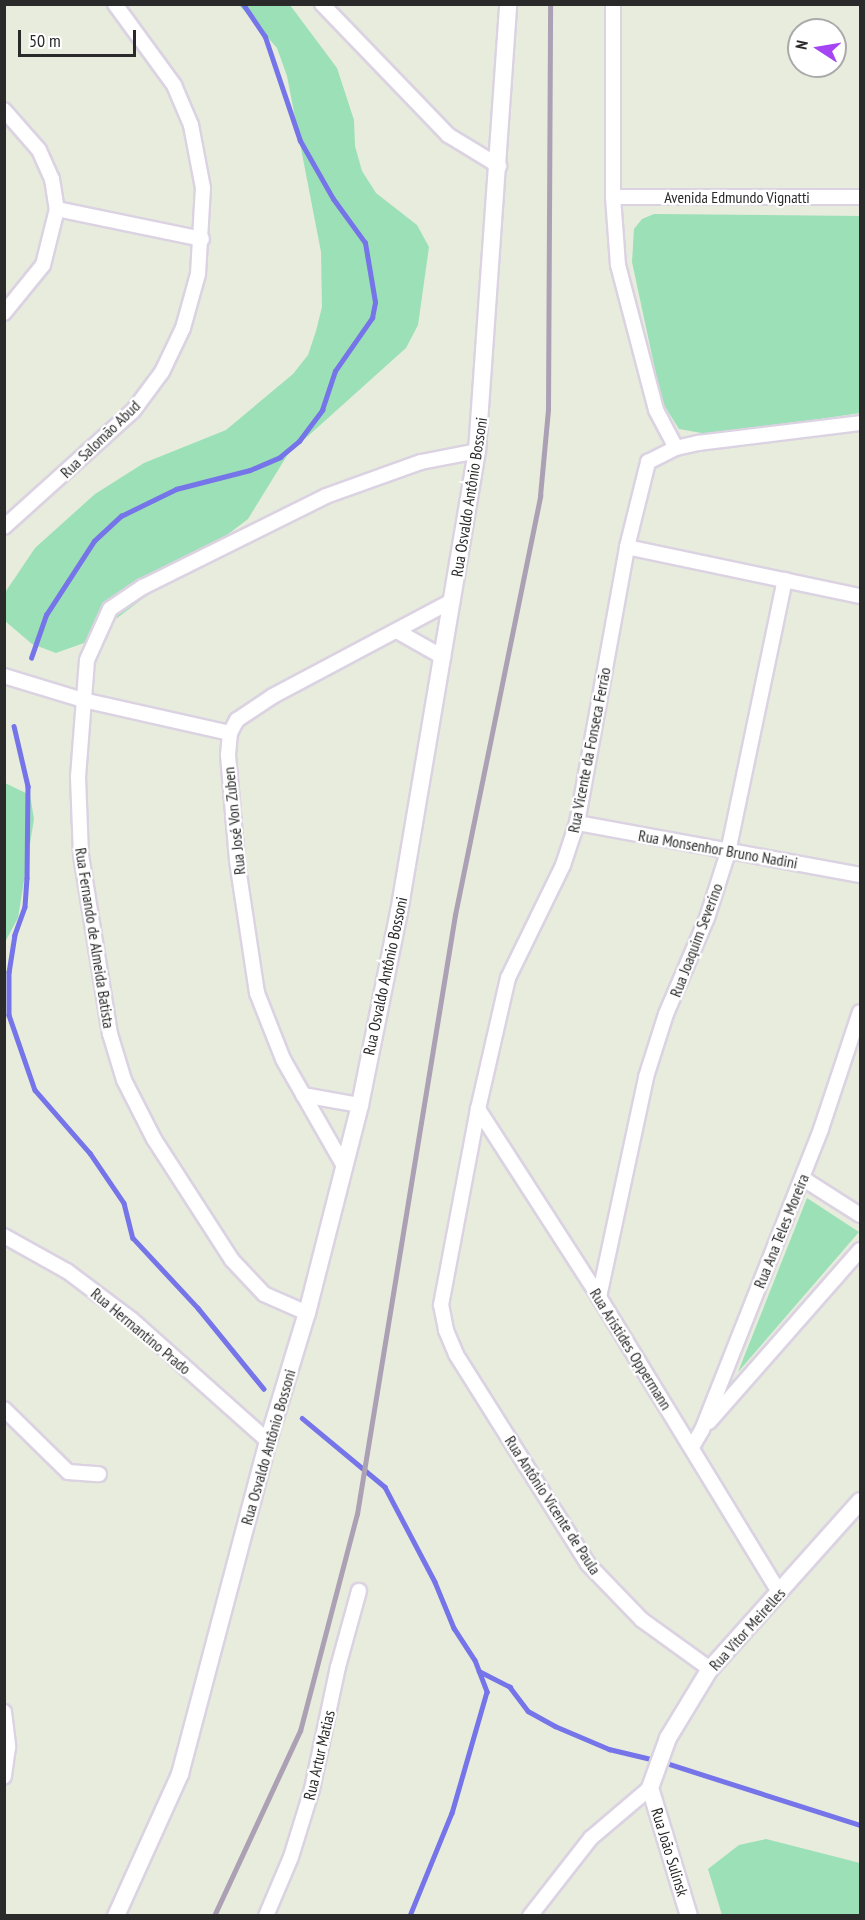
<!DOCTYPE html>
<meta charset="utf-8">
<style>
body{margin:0}
#map{position:relative;width:865px;height:1920px;overflow:hidden;background:#e7ecdd;font-family:"PT Sans Narrow",sans-serif}
div>[style]{position:absolute}
.green>*{inset:0;background:#9ce0b7}
.stream>*{height:4.5px;margin:-2.25px;padding:0 2.25px;transform-origin:2.25px;border-radius:2.25px;background:#7674e9}
.roads{filter:drop-shadow(2px 0 #dbd2e2) drop-shadow(-2px 0 #dbd2e2) drop-shadow(0 2px #dbd2e2) drop-shadow(0 -2px #dbd2e2)}
.minor>*{height:14px;margin:-7px;padding:0 7px;transform-origin:7px;border-radius:7px;background:#fff}
.tertiary>*{height:16px;margin:-8px;padding:0 8px;transform-origin:8px;border-radius:8px;background:#fff}
.rail>*{height:4.5px;margin:-2.25px;padding:0 2.25px;transform-origin:2.25px;border-radius:2.25px;background:#aca0b4}
span{translate:-50% -50%;white-space:nowrap;text-align:center;line-height:1.15;-webkit-text-stroke:4.5px #fff;paint-order:stroke}
.street-label{font-size:16px;color:#2a2a2a}
.frame{position:absolute;inset:0;border:6px solid #2a2a2a;pointer-events:none}
.north{position:absolute;left:787px;top:18px;width:60px;height:60px;box-sizing:border-box;background:#fff;border:2px solid #aaa;border-radius:50%;rotate:282deg;font-size:16px;font-weight:700;line-height:24px;text-align:center;color:#2a2a2a}
.north::after{content:'';display:block;margin:auto;width:21px;height:27px;background:#a544f2;clip-path:polygon(50% 0,100% 100%,50% 72%,0 100%)}
.scale{position:absolute;left:18px;top:30px;width:118px;height:27px;box-sizing:border-box;border:3px solid #2a2a2a;border-top:0;padding-left:8px;font-size:18px;line-height:21px;white-space:nowrap;color:#2a2a2a;-webkit-text-stroke:4px #fff;paint-order:stroke}
</style>
<div id="map">
<div class="green">
<i style="clip-path:polygon(239px 5px,290px 5px,337px 68px,354px 120px,355px 146px,362px 171px,376px 193px,417px 225px,429px 247px,418px 325px,406px 348px,288px 454px,248px 519px,84px 643px,56px 653px,32px 644px,5px 621px,4px 594px,35px 548px,95px 494px,144px 463px,226px 430px,293px 374px,308px 355px,316px 331px,322px 307px,321px 252px,287px 76px,277px 48px)"></i>
<i style="clip-path:polygon(654px 214px,860px 216px,860px 413px,713px 435px,679px 429px,662px 402px,632px 262px,634px 229px,642px 219px)"></i>
<i style="clip-path:polygon(5px 783px,30px 795px,34px 819px,18px 918px,5px 942px)"></i>
<i style="clip-path:polygon(807px 1198px,859px 1232px,738px 1372px)"></i>
<i style="clip-path:polygon(766px 1839px,860px 1863px,860px 1915px,722px 1915px,708px 1869px,739px 1845px)"></i>
</div>
<div class="stream">
<i style="left:31px;top:658px;width:46px;rotate:-70.8deg"></i>
<i style="left:46px;top:615px;width:88px;rotate:-57deg"></i>
<i style="left:94px;top:541px;width:37px;rotate:-43deg"></i>
<i style="left:121px;top:516px;width:61px;rotate:-26.1deg"></i>
<i style="left:176px;top:489px;width:76px;rotate:-14.4deg"></i>
<i style="left:250px;top:470px;width:33px;rotate:-23deg"></i>
<i style="left:280px;top:457px;width:25px;rotate:-40deg"></i>
<i style="left:299px;top:441px;width:39px;rotate:-53deg"></i>
<i style="left:322px;top:410px;width:41px;rotate:-71.6deg"></i>
<i style="left:335px;top:371px;width:65px;rotate:-55.1deg"></i>
<i style="left:372px;top:318px;width:16px;rotate:-79deg"></i>
<i style="left:375px;top:302px;width:60px;rotate:-99.6deg"></i>
<i style="left:365px;top:243px;width:54px;rotate:-126deg"></i>
<i style="left:333px;top:199px;width:67px;rotate:-119.6deg"></i>
<i style="left:300px;top:141px;width:110px;rotate:-108.6deg"></i>
<i style="left:265px;top:37px;width:40px;rotate:-124deg"></i>
<i style="left:14px;top:726px;width:62px;rotate:76.9deg"></i>
<i style="left:28px;top:786px;width:92px;rotate:90.6deg"></i>
<i style="left:27px;top:878px;width:29px;rotate:94deg"></i>
<i style="left:25px;top:907px;width:30px;rotate:110deg"></i>
<i style="left:15px;top:935px;width:37px;rotate:99deg"></i>
<i style="left:9px;top:972px;width:43px;rotate:90deg"></i>
<i style="left:9px;top:1015px;width:79px;rotate:70.9deg"></i>
<i style="left:35px;top:1090px;width:84px;rotate:48.9deg"></i>
<i style="left:90px;top:1153px;width:60px;rotate:55.8deg"></i>
<i style="left:124px;top:1203px;width:36px;rotate:76deg"></i>
<i style="left:133px;top:1238px;width:96px;rotate:47.1deg"></i>
<i style="left:198px;top:1308px;width:104px;rotate:50.8deg"></i>
<i style="left:302px;top:1418px;width:108px;rotate:39.7deg"></i>
<i style="left:385px;top:1487px;width:107px;rotate:62.2deg"></i>
<i style="left:435px;top:1582px;width:50px;rotate:67.6deg"></i>
<i style="left:454px;top:1628px;width:38px;rotate:57deg"></i>
<i style="left:475px;top:1660px;width:34px;rotate:69deg"></i>
<i style="left:487px;top:1692px;width:126px;rotate:106.1deg"></i>
<i style="left:452px;top:1813px;width:111px;rotate:112.2deg"></i>
<i style="left:479px;top:1671px;width:35px;rotate:27deg"></i>
<i style="left:510px;top:1687px;width:30px;rotate:53deg"></i>
<i style="left:528px;top:1711px;width:31px;rotate:29deg"></i>
<i style="left:555px;top:1726px;width:59px;rotate:23.1deg"></i>
<i style="left:609px;top:1749px;width:47px;rotate:13.4deg"></i>
<i style="left:663px;top:1762px;width:207px;rotate:17.7deg"></i>
</div>
<div class="roads">
<div class="minor">
<i style="left:322px;top:4px;width:182px;rotate:46.1deg"></i>
<i style="left:448px;top:135px;width:60px;rotate:31.3deg"></i>
<i style="left:613px;top:4px;width:193px;rotate:90deg"></i>
<i style="left:613px;top:197px;width:68px;rotate:85.8deg"></i>
<i style="left:618px;top:265px;width:150px;rotate:75.3deg"></i>
<i style="left:656px;top:410px;width:43px;rotate:62.2deg"></i>
<i style="left:4px;top:110px;width:53px;rotate:48.8deg"></i>
<i style="left:39px;top:150px;width:32px;rotate:66deg"></i>
<i style="left:52px;top:179px;width:30px;rotate:81deg"></i>
<i style="left:57px;top:209px;width:58px;rotate:104deg"></i>
<i style="left:43px;top:265px;width:62px;rotate:129.1deg"></i>
<i style="left:613px;top:197px;width:247px"></i>
<i style="left:57px;top:209px;width:148px;rotate:11.7deg"></i>
<i style="left:4px;top:527px;width:173px;rotate:-42deg"></i>
<i style="left:133px;top:411px;width:49px;rotate:-53.4deg"></i>
<i style="left:162px;top:372px;width:49px;rotate:-64.5deg"></i>
<i style="left:183px;top:328px;width:56px;rotate:-74.5deg"></i>
<i style="left:198px;top:274px;width:86px;rotate:-86.7deg"></i>
<i style="left:203px;top:188px;width:64px;rotate:-100.8deg"></i>
<i style="left:191px;top:125px;width:43px;rotate:-113deg"></i>
<i style="left:174px;top:85px;width:100px;rotate:-126.1deg"></i>
<i style="left:627px;top:547px;width:238px;rotate:11.9deg"></i>
<i style="left:397px;top:631px;width:53px;rotate:29.5deg"></i>
<i style="left:4px;top:676px;width:83px;rotate:16.9deg"></i>
<i style="left:83px;top:700px;width:151px;rotate:12.7deg"></i>
<i style="left:577px;top:823px;width:288px;rotate:10.4deg"></i>
<i style="left:303px;top:1095px;width:58px;rotate:10deg"></i>
<i style="left:478px;top:1109px;width:224px;rotate:57.2deg"></i>
<i style="left:599px;top:1297px;width:346px;rotate:58.6deg"></i>
<i style="left:344px;top:1166px;width:123px;rotate:-119.7deg"></i>
<i style="left:283px;top:1059px;width:71px;rotate:-111.5deg"></i>
<i style="left:257px;top:993px;width:134px;rotate:-98.6deg"></i>
<i style="left:237px;top:860px;width:105px;rotate:-94.9deg"></i>
<i style="left:228px;top:755px;width:22px;rotate:-85deg"></i>
<i style="left:230px;top:733px;width:15px;rotate:-62deg"></i>
<i style="left:237px;top:720px;width:43px;rotate:-33.7deg"></i>
<i style="left:273px;top:696px;width:203px;rotate:-28deg"></i>
<i style="left:802px;top:1178px;width:69px;rotate:32.5deg"></i>
<i style="left:4px;top:1236px;width:72px;rotate:29.1deg"></i>
<i style="left:67px;top:1271px;width:80px;rotate:36.9deg"></i>
<i style="left:131px;top:1319px;width:183px;rotate:41.7deg"></i>
<i style="left:599px;top:1297px;width:225px;rotate:-77.9deg"></i>
<i style="left:646px;top:1077px;width:66px;rotate:-72.4deg"></i>
<i style="left:666px;top:1014px;width:104px;rotate:-66.9deg"></i>
<i style="left:707px;top:918px;width:69px;rotate:-72.3deg"></i>
<i style="left:728px;top:852px;width:278px;rotate:-78.2deg"></i>
<i style="left:307px;top:1313px;width:47px;rotate:-156.2deg"></i>
<i style="left:264px;top:1294px;width:47px;rotate:-133.3deg"></i>
<i style="left:232px;top:1260px;width:144px;rotate:-122.8deg"></i>
<i style="left:154px;top:1139px;width:66px;rotate:-117deg"></i>
<i style="left:124px;top:1080px;width:48px;rotate:-106.9deg"></i>
<i style="left:110px;top:1034px;width:181px;rotate:-99.2deg"></i>
<i style="left:81px;top:855px;width:78px;rotate:-92.2deg"></i>
<i style="left:78px;top:777px;width:117px;rotate:-85.6deg"></i>
<i style="left:87px;top:660px;width:56px;rotate:-65.7deg"></i>
<i style="left:110px;top:609px;width:40px;rotate:-34deg"></i>
<i style="left:143px;top:587px;width:204px;rotate:-26.4deg"></i>
<i style="left:326px;top:496px;width:101px;rotate:-19.7deg"></i>
<i style="left:421px;top:462px;width:57px;rotate:-11.1deg"></i>
<i style="left:4px;top:1409px;width:90px;rotate:44.5deg"></i>
<i style="left:68px;top:1472px;width:31px;rotate:4deg"></i>
<i style="left:709px;top:1422px;width:229px;rotate:-48.7deg"></i>
<i style="left:692px;top:1447px;width:20px;rotate:-60deg"></i>
<i style="left:702px;top:1430px;width:324px;rotate:-68.4deg"></i>
<i style="left:821px;top:1129px;width:123px;rotate:-71.6deg"></i>
<i style="left:710px;top:1669px;width:84px;rotate:-144.2deg"></i>
<i style="left:642px;top:1620px;width:78px;rotate:-134deg"></i>
<i style="left:588px;top:1564px;width:248px;rotate:-122.2deg"></i>
<i style="left:456px;top:1354px;width:26px;rotate:-113deg"></i>
<i style="left:446px;top:1330px;width:25px;rotate:-101deg"></i>
<i style="left:441px;top:1305px;width:199px;rotate:-79.3deg"></i>
<i style="left:478px;top:1109px;width:134px;rotate:-77.1deg"></i>
<i style="left:508px;top:978px;width:126px;rotate:-64deg"></i>
<i style="left:563px;top:865px;width:44px;rotate:-71.6deg"></i>
<i style="left:577px;top:823px;width:280px;rotate:-79.7deg"></i>
<i style="left:627px;top:547px;width:88px;rotate:-76.1deg"></i>
<i style="left:648px;top:462px;width:31px;rotate:-27deg"></i>
<i style="left:676px;top:448px;width:23px;rotate:-13deg"></i>
<i style="left:698px;top:443px;width:163px;rotate:-7deg"></i>
<i style="left:4px;top:1712px;width:35px;rotate:83deg"></i>
<i style="left:8px;top:1747px;width:30px;rotate:98deg"></i>
<i style="left:266px;top:1916px;width:64px;rotate:-67deg"></i>
<i style="left:291px;top:1857px;width:71px;rotate:-72.8deg"></i>
<i style="left:312px;top:1789px;width:125px;rotate:-78deg"></i>
<i style="left:338px;top:1667px;width:79px;rotate:-74.6deg"></i>
<i style="left:530px;top:1916px;width:99px;rotate:-52deg"></i>
<i style="left:591px;top:1838px;width:77px;rotate:-40.3deg"></i>
</div>
<div class="tertiary">
<i style="left:116px;top:1916px;width:156px;rotate:-65.7deg"></i>
<i style="left:180px;top:1774px;width:344px;rotate:-75.2deg"></i>
<i style="left:268px;top:1441px;width:134px;rotate:-73.1deg"></i>
<i style="left:307px;top:1313px;width:215px;rotate:-75.7deg"></i>
<i style="left:360px;top:1105px;width:197px;rotate:-78.6deg"></i>
<i style="left:399px;top:912px;width:468px;rotate:-80.4deg"></i>
<i style="left:477px;top:451px;width:448px;rotate:-86deg"></i>
<i style="left:689px;top:1916px;width:134px;rotate:-106.9deg"></i>
<i style="left:650px;top:1788px;width:53px;rotate:-70.2deg"></i>
<i style="left:668px;top:1738px;width:81px;rotate:-58.7deg"></i>
<i style="left:710px;top:1669px;width:225px;rotate:-48.2deg"></i>
</div>
</div>
<div class="rail">
<i style="left:214px;top:1916px;width:204px;rotate:-65.1deg"></i>
<i style="left:300px;top:1731px;width:224px;rotate:-75.3deg"></i>
<i style="left:357px;top:1514px;width:607px;rotate:-80.71deg"></i>
<i style="left:455px;top:915px;width:428px;rotate:-78.5deg"></i>
<i style="left:540px;top:496px;width:87px;rotate:-84.7deg"></i>
<i style="left:548px;top:409px;width:405px;rotate:-89.7deg"></i>
</div>
<div class="street-label">
<span style="left:737px;top:197px">Avenida Edmundo Vignatti</span>
<span style="left:100px;top:439px;rotate:-44deg">Rua Salomão Abud</span>
<span style="left:469px;top:497px;rotate:-81deg">Rua Osvaldo Antônio Bossoni</span>
<span style="left:589px;top:750px;rotate:-79deg">Rua Vicente da Fonseca Ferrão</span>
<span style="left:234px;top:821px;rotate:-96deg">Rua José Von Zuben</span>
<span style="left:718px;top:849px;rotate:10deg">Rua Monsenhor Bruno Nadini</span>
<span style="left:95px;top:938px;rotate:81deg">Rua Fernando de Almeida Batista</span>
<span style="left:696px;top:940px;rotate:-69deg">Rua Joaquim Severino</span>
<span style="left:385px;top:976px;rotate:-78deg">Rua Osvaldo Antônio Bossoni</span>
<span style="left:781px;top:1231px;rotate:-68deg">Rua Ana Teles Moreira</span>
<span style="left:141px;top:1331px;rotate:40deg">Rua Hermantino Prado</span>
<span style="left:631px;top:1349px;rotate:58deg">Rua Aristides Oppermann</span>
<span style="left:268px;top:1447px;rotate:-74deg">Rua Osvaldo Antônio Bossoni</span>
<span style="left:553px;top:1505px;rotate:57deg">Rua Antônio Vicente de Paula</span>
<span style="left:747px;top:1629px;rotate:-48deg">Rua Vitor Meirelles</span>
<span style="left:319px;top:1755px;rotate:-77deg">Rua Artur Matias</span>
<span style="left:670px;top:1852px;rotate:73deg">Rua João Sulinsk</span>
</div>
<div class="frame"></div>
<div class="north">N</div>
<div class="scale">50 m</div>
</div>
